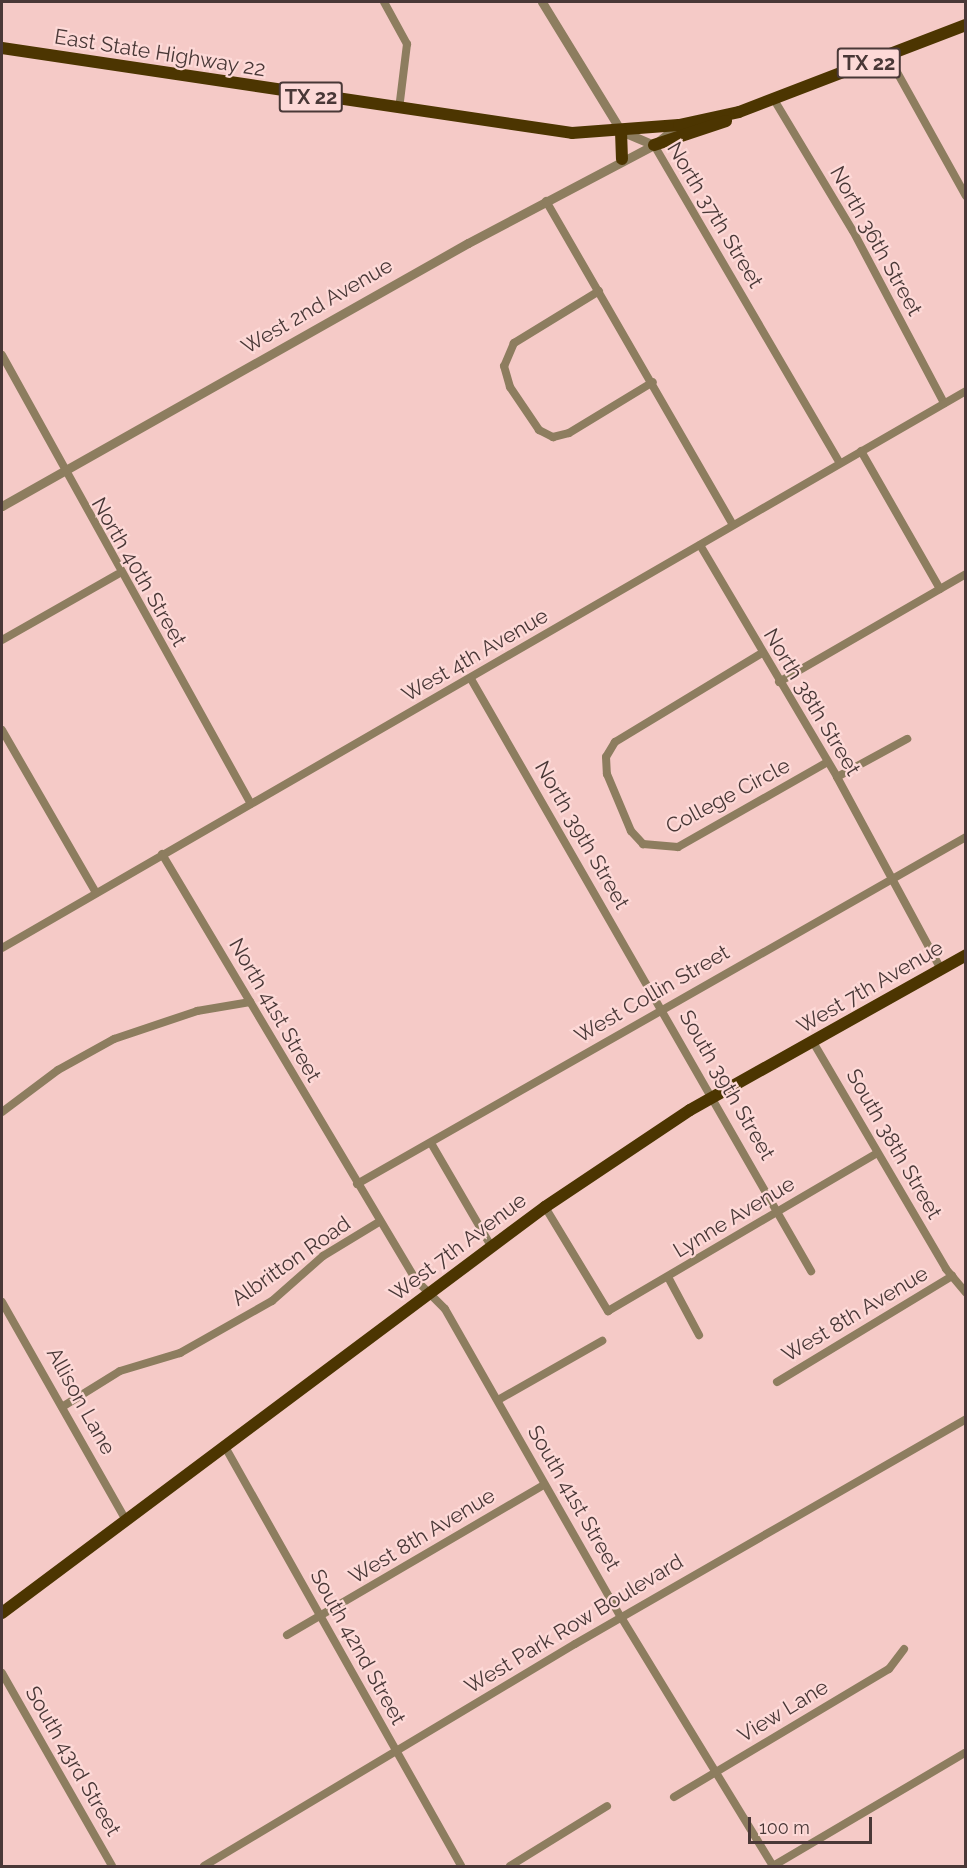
<!DOCTYPE html>
<style>
body{margin:0}
#map{position:relative;width:967px;height:1868px;overflow:hidden;background:#f5cac7;font-family:Raleway,sans-serif}
div>[style]{position:absolute}
.minor>*{height:8px;margin:-4px;padding:0 4px;transform-origin:4px;border-radius:4px;background:#8d7d5f}
.tertiary>*{height:9px;margin:-4.5px;padding:0 4.5px;transform-origin:4.5px;border-radius:4.5px;background:#8d7d5f}
.primary>*{height:12px;margin:-6px;padding:0 6px;transform-origin:6px;border-radius:6px;background:#4c3501}
span{translate:-50% -50%;white-space:nowrap;text-align:center;line-height:1.15;-webkit-text-stroke:4.5px #fdd9d7;paint-order:stroke}
.shield-label span{padding:2px 4px;background:#fdd9d7;border:2px solid;border-radius:4px;-webkit-text-stroke-width:0}
.shield-label{font-size:20px;color:#493837;font-weight:700}
.street-label{font-size:21px;color:#493837}
.frame{position:absolute;inset:0;border:3px solid #493837;pointer-events:none}
.scale{position:absolute;left:748px;top:1817px;width:124px;height:27px;box-sizing:border-box;border:3px solid #493837;border-top:0;padding-left:8px;font-size:18px;line-height:21px;white-space:nowrap;color:#493837;-webkit-text-stroke:4px #fdd9d7;paint-order:stroke}
</style>
<div id="map">
<div class="minor">
<i style="left:384px;top:2px;width:48px;rotate:61.3deg"></i>
<i style="left:407px;top:44px;width:65px;rotate:97deg"></i>
<i style="left:888px;top:56px;width:160px;rotate:60.9deg"></i>
<i style="left:773px;top:98px;width:155px;rotate:59deg"></i>
<i style="left:853px;top:231px;width:195px;rotate:62.1deg"></i>
<i style="left:654px;top:145px;width:368px;rotate:59.7deg"></i>
<i style="left:546px;top:201px;width:374px;rotate:60deg"></i>
<i style="left:599px;top:291px;width:100px;rotate:148.5deg"></i>
<i style="left:514px;top:343px;width:25px;rotate:113deg"></i>
<i style="left:504px;top:366px;width:22px;rotate:74deg"></i>
<i style="left:510px;top:387px;width:52px;rotate:56deg"></i>
<i style="left:539px;top:430px;width:16px;rotate:27deg"></i>
<i style="left:553px;top:437px;width:16px;rotate:-14deg"></i>
<i style="left:569px;top:433px;width:98px;rotate:-31.3deg"></i>
<i style="left:2px;top:355px;width:513px;rotate:60.99deg"></i>
<i style="left:861px;top:451px;width:159px;rotate:60.2deg"></i>
<i style="left:700px;top:545px;width:269px;rotate:59.4deg"></i>
<i style="left:837px;top:777px;width:218px;rotate:61.6deg"></i>
<i style="left:2px;top:640px;width:133px;rotate:-29.6deg"></i>
<i style="left:762px;top:653px;width:172px;rotate:148.8deg"></i>
<i style="left:615px;top:742px;width:17px;rotate:121deg"></i>
<i style="left:606px;top:757px;width:17px;rotate:87deg"></i>
<i style="left:607px;top:774px;width:62px;rotate:67.2deg"></i>
<i style="left:631px;top:831px;width:18px;rotate:47deg"></i>
<i style="left:643px;top:844px;width:35px;rotate:5deg"></i>
<i style="left:678px;top:847px;width:170px;rotate:-29.6deg"></i>
<i style="left:471px;top:679px;width:683px;rotate:60.13deg"></i>
<i style="left:779px;top:682px;width:216px;rotate:-30deg"></i>
<i style="left:2px;top:730px;width:188px;rotate:60deg"></i>
<i style="left:837px;top:777px;width:80px;rotate:-28.5deg"></i>
<i style="left:162px;top:854px;width:495px;rotate:59.2deg"></i>
<i style="left:415px;top:1279px;width:42px;rotate:45deg"></i>
<i style="left:445px;top:1309px;width:355px;rotate:60.3deg"></i>
<i style="left:621px;top:1617px;width:292px;rotate:58.6deg"></i>
<i style="left:2px;top:948px;width:1113px;rotate:-30.02deg"></i>
<i style="left:813px;top:1042px;width:263px;rotate:59.6deg"></i>
<i style="left:946px;top:1269px;width:31px;rotate:50deg"></i>
<i style="left:2px;top:1112px;width:70px;rotate:-36.9deg"></i>
<i style="left:58px;top:1070px;width:64px;rotate:-29deg"></i>
<i style="left:114px;top:1039px;width:88px;rotate:-18.6deg"></i>
<i style="left:197px;top:1011px;width:54px;rotate:-9.6deg"></i>
<i style="left:431px;top:1143px;width:119px;rotate:59.8deg"></i>
<i style="left:357px;top:1184px;width:701px;rotate:-29.67deg"></i>
<i style="left:545px;top:1207px;width:122px;rotate:58.8deg"></i>
<i style="left:608px;top:1311px;width:312px;rotate:-30.4deg"></i>
<i style="left:668px;top:1277px;width:66px;rotate:61.9deg"></i>
<i style="left:2px;top:1302px;width:251px;rotate:60.4deg"></i>
<i style="left:777px;top:1382px;width:205px;rotate:-31.2deg"></i>
<i style="left:498px;top:1400px;width:120px;rotate:-29.6deg"></i>
<i style="left:62px;top:1407px;width:68px;rotate:-31.8deg"></i>
<i style="left:120px;top:1371px;width:63px;rotate:-16.7deg"></i>
<i style="left:180px;top:1353px;width:106px;rotate:-29.5deg"></i>
<i style="left:272px;top:1301px;width:68px;rotate:-41.4deg"></i>
<i style="left:323px;top:1256px;width:66px;rotate:-31.3deg"></i>
<i style="left:224px;top:1445px;width:483px;rotate:60.6deg"></i>
<i style="left:287px;top:1635px;width:298px;rotate:-30.3deg"></i>
<i style="left:2px;top:1673px;width:222px;rotate:60.3deg"></i>
<i style="left:674px;top:1797px;width:250px;rotate:-30.8deg"></i>
<i style="left:889px;top:1669px;width:25px;rotate:-53deg"></i>
<i style="left:204px;top:1866px;width:432px;rotate:-30.9deg"></i>
<i style="left:575px;top:1644px;width:451px;rotate:-29.9deg"></i>
<i style="left:510px;top:1866px;width:114px;rotate:-31.7deg"></i>
<i style="left:773px;top:1866px;width:223px;rotate:-30.5deg"></i>
</div>
<div class="tertiary">
<i style="left:542px;top:2px;width:151px;rotate:58.5deg"></i>
<i style="left:621px;top:131px;width:36px;rotate:23deg"></i>
<i style="left:2px;top:506px;width:535px;rotate:-29.44deg"></i>
<i style="left:468px;top:243px;width:210px;rotate:-27.8deg"></i>
<i style="left:654px;top:145px;width:32px;rotate:-39deg"></i>
</div>
<div class="primary">
<i style="left:2px;top:48px;width:576px;rotate:8.48deg"></i>
<i style="left:572px;top:133px;width:107px;rotate:-4.3deg"></i>
<i style="left:679px;top:125px;width:61px;rotate:-12.2deg"></i>
<i style="left:739px;top:112px;width:243px;rotate:-21deg"></i>
<i style="left:621px;top:131px;width:28px;rotate:88deg"></i>
<i style="left:654px;top:145px;width:76px;rotate:-18.4deg"></i>
<i style="left:2px;top:1613px;width:678px;rotate:-36.79deg"></i>
<i style="left:545px;top:1207px;width:174px;rotate:-33.8deg"></i>
<i style="left:690px;top:1110px;width:317px;rotate:-29.3deg"></i>
</div>
<div class="shield-label">
<span style="left:869px;top:63px">TX 22</span>
<span style="left:311px;top:97px">TX 22</span>
</div>
<div class="street-label">
<span style="left:160px;top:53px;rotate:9deg">East State Highway 22</span>
<span style="left:715px;top:215px;rotate:59deg">North 37th Street</span>
<span style="left:876px;top:241px;rotate:61deg">North 36th Street</span>
<span style="left:317px;top:306px;rotate:-30deg">West 2nd Avenue</span>
<span style="left:139px;top:572px;rotate:60deg">North 40th Street</span>
<span style="left:475px;top:655px;rotate:-30deg">West 4th Avenue</span>
<span style="left:812px;top:702px;rotate:59deg">North 38th Street</span>
<span style="left:728px;top:796px;rotate:-28deg">College Circle</span>
<span style="left:582px;top:835px;rotate:60deg">North 39th Street</span>
<span style="left:870px;top:987px;rotate:-30deg">West 7th Avenue</span>
<span style="left:652px;top:994px;rotate:-30deg">West Collin Street</span>
<span style="left:275px;top:1010px;rotate:60deg">North 41st Street</span>
<span style="left:727px;top:1085px;rotate:60deg">South 39th Street</span>
<span style="left:894px;top:1144px;rotate:60deg">South 38th Street</span>
<span style="left:734px;top:1217px;rotate:-31deg">Lynne Avenue</span>
<span style="left:458px;top:1247px;rotate:-37deg">West 7th Avenue</span>
<span style="left:291px;top:1261px;rotate:-35deg">Albritton Road</span>
<span style="left:855px;top:1314px;rotate:-31deg">West 8th Avenue</span>
<span style="left:81px;top:1401px;rotate:61deg">Allison Lane</span>
<span style="left:574px;top:1498px;rotate:60deg">South 41st Street</span>
<span style="left:422px;top:1536px;rotate:-31deg">West 8th Avenue</span>
<span style="left:574px;top:1624px;rotate:-31deg">West Park Row Boulevard</span>
<span style="left:358px;top:1647px;rotate:61deg">South 42nd Street</span>
<span style="left:783px;top:1711px;rotate:-31deg">View Lane</span>
<span style="left:73px;top:1761px;rotate:60deg">South 43rd Street</span>
</div>
<div class="frame"></div>
<div class="scale">100 m</div>
</div>
